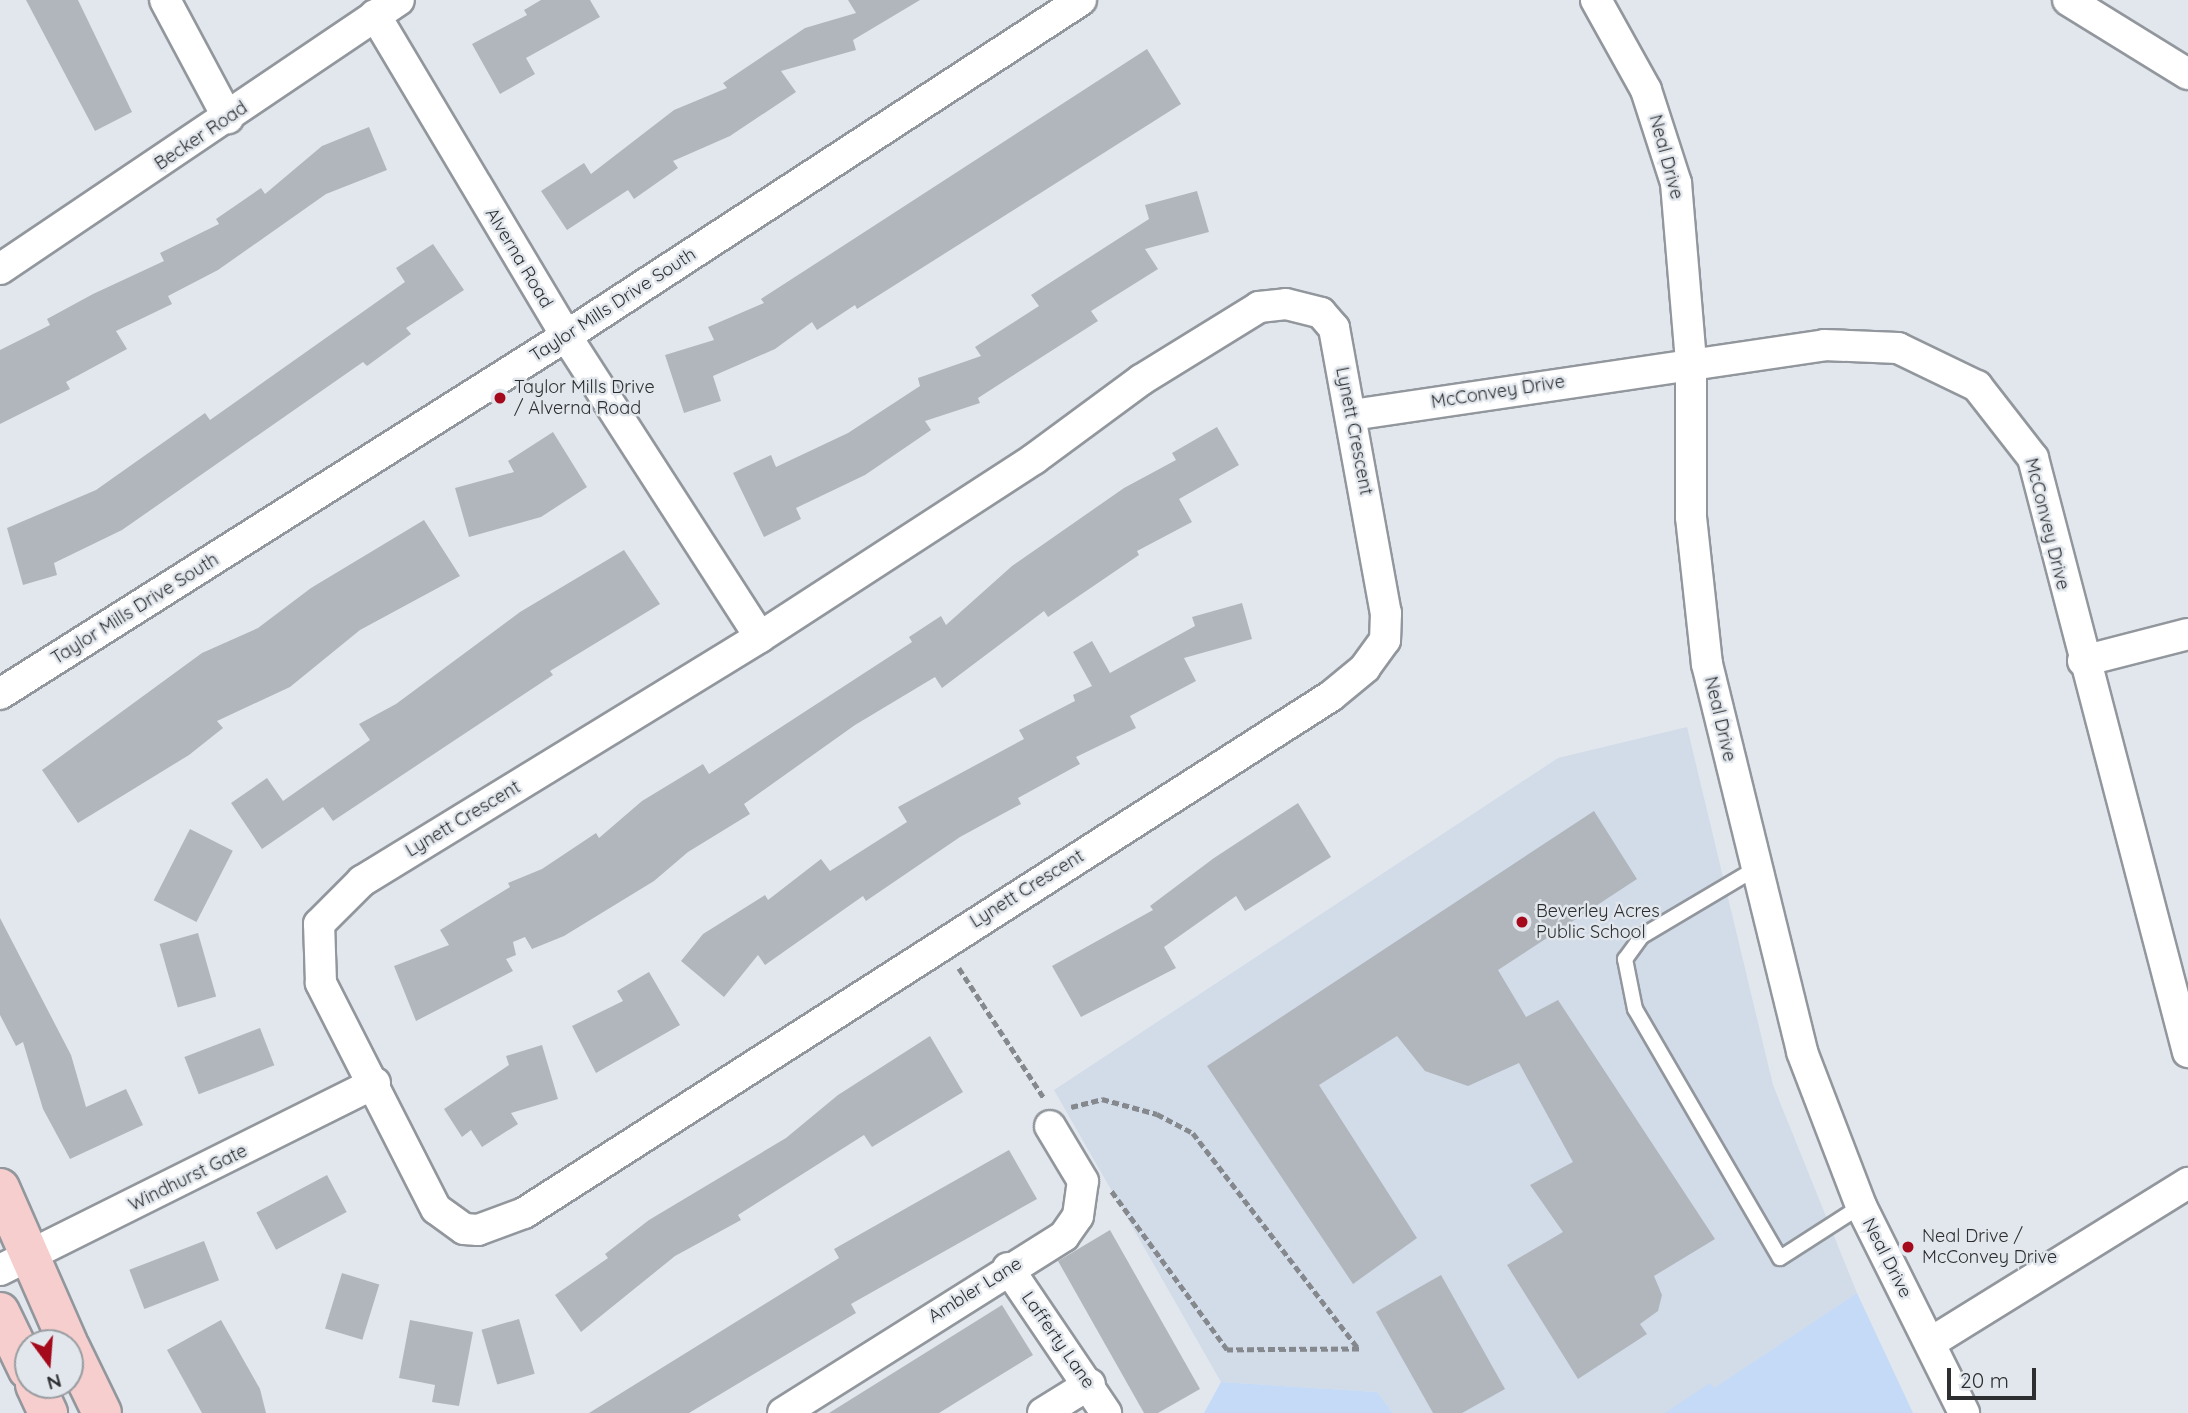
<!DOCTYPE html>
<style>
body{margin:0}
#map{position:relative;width:2188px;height:1413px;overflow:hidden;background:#e2e7ed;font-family:Quicksand,sans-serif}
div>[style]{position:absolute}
.built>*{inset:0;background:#d2dbe8}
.green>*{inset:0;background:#c4daf6}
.building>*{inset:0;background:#b1b6bc;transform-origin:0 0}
.path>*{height:4.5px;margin-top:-2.25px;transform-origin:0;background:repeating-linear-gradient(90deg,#85888c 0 7px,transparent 0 10.5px)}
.roads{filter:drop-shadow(2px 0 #92979d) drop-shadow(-2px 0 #92979d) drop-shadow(0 2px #92979d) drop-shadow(0 -2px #92979d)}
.service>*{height:14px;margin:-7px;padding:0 7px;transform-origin:7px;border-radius:7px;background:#fff}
.minor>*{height:30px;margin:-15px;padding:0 15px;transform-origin:15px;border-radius:15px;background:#fff}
.secondary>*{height:38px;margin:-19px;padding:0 19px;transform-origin:19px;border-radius:19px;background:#f6cecd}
.dots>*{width:19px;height:19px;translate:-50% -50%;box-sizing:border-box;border:4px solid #e2e7ed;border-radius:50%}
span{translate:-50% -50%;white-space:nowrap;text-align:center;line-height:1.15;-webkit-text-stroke:5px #e2e7ed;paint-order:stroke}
.street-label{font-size:18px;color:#2c2e30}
.poi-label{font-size:18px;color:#2c2e30}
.left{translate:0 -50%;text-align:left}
.north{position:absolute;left:14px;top:1329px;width:70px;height:70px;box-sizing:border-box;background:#e2e7ed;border:2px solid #999da1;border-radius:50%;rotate:164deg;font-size:19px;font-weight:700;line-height:28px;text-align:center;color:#2c2e30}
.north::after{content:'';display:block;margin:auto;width:24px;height:32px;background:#a40a1c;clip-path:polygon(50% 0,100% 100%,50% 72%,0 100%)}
.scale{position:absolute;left:1947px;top:1368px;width:89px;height:32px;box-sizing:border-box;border:4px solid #2c2e30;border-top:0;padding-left:9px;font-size:21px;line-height:24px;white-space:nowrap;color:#2c2e30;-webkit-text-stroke:5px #e2e7ed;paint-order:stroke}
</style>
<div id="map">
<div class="built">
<i style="clip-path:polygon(1687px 727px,1773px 1085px,1857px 1293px,1677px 1413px,1393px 1413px,1377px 1392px,1221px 1382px,1054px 1090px,1558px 758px)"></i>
</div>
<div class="green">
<i style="clip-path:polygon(1857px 1293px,1913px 1413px,1665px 1413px,1710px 1383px,1714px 1388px)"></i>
<i style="clip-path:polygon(1221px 1382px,1377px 1392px,1393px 1413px,1204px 1413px)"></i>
</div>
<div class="building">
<i style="clip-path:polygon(26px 0,78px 0,132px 112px,95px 131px)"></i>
<i style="clip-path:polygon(541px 0,590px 0,600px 17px,526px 58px,535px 74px,500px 94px,472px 44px,527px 15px,524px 10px)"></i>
<i style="clip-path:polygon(848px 0,920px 0,853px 40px,856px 50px,781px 71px,796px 92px,730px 136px,673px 161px,678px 168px,634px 199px,628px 190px,567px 230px,541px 191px,584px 163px,591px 174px,674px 110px,727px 88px,723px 83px,805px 28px,856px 13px)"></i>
<i style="clip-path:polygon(1147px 49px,1181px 104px,857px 309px,855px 305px,817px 330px,812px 322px,775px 349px,713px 376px,721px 401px,684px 413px,665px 355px,714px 340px,708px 327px,764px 303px,761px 299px)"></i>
<i style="clip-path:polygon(369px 127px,387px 170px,326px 194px,218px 270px,168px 296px,172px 304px,116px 331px,127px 349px,66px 382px,70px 389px,0 424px,0 350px,50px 325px,47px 319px,93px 294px,164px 261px,160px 253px,219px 224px,216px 219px,261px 188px,265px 194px,322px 146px)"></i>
<i style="clip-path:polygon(1197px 191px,1209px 232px,1145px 249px,1158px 269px,1091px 311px,1098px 321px,978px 398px,980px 403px,925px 421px,931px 430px,865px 475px,796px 508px,801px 519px,764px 537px,733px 473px,771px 455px,776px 467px,848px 433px,920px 386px,918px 378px,981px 356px,975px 347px,1039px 306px,1031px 295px,1149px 219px,1145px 205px)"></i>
<i style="clip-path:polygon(433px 244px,464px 290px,406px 328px,411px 334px,367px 366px,363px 362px,122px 530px,54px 563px,57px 575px,23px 585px,7px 528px,96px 490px,205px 413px,210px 420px,405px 282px,396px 268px)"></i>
<i style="clip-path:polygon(1217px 427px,1239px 465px,1179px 499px,1192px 522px,1137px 551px,1139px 555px,1048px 617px,1044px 611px,942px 688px,935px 677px,855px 725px,744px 804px,750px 814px,688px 852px,654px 881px,564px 936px,532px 949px,525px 937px,513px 942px,516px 955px,506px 959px,513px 971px,416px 1021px,394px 966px,449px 945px,440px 930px,510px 887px,508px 883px,542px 869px,596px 833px,599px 838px,642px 801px,703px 764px,709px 774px,912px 642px,909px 637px,941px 616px,946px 625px,1012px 566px,1124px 488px,1176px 460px,1172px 453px)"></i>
<i style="clip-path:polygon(553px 432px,587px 487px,541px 517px,469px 537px,455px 488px,514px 472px,508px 461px)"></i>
<i style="clip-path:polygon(424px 520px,460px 576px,360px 630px,290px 687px,217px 721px,223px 728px,189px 755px,78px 823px,42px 770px,202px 653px,258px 628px,311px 588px)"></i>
<i style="clip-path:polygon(624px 550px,660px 604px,550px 671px,553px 675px,333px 821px,323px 807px,262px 849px,231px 803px,267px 778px,283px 801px,370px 740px,359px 724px,396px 704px,520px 612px)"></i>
<i style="clip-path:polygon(1242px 603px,1252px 639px,1184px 658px,1196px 681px,1130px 716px,1136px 728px,1076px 757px,1080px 764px,1018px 798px,1021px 804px,960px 837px,866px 901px,863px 896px,765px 965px,758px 955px,724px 997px,681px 961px,703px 934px,765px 895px,768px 900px,821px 859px,830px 871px,907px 822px,898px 807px,1024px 739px,1019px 730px,1075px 701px,1073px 695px,1092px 686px,1073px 652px,1092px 641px,1110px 673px,1195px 626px,1192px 617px)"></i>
<i style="clip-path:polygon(1298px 803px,1331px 857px,1245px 911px,1236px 896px,1164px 947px,1176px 968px,1081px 1017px,1052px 966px,1153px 910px,1150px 906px,1214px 858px)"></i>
<i style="clip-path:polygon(1594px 811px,1637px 879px,1498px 970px,1526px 1017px,1558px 1000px,1715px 1239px,1654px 1276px,1662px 1295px,1658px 1311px,1640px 1324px,1647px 1334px,1578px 1379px,1507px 1265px,1563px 1232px,1530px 1185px,1573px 1162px,1519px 1063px,1468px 1086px,1425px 1071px,1397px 1036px,1319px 1085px,1417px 1238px,1353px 1284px,1207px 1066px)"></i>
<i style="left:190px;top:829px;width:48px;height:80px;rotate:27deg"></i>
<i style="clip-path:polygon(0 918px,71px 1055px,86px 1107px,126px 1089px,143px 1125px,70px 1159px,43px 1109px,23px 1042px,16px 1046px,0 1015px)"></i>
<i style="left:198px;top:933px;width:66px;height:40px;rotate:74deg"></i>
<i style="clip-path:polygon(649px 972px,680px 1025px,596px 1073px,572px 1026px,623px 1001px,617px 991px)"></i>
<i style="left:260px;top:1028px;width:40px;height:81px;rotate:69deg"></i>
<i style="clip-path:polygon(930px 1036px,963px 1092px,872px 1147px,864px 1135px,738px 1215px,741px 1220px,675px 1256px,581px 1332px,555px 1295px,608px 1258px,605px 1254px,649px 1220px,786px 1138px,838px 1095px)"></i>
<i style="clip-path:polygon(542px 1045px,558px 1099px,511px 1113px,518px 1124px,482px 1147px,471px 1130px,462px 1137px,444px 1109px,509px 1065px,506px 1056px)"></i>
<i style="clip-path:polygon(1009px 1150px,1037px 1199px,851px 1304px,856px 1313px,689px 1413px,589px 1413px,839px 1258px,834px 1249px)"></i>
<i style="left:327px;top:1175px;width:42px;height:80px;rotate:62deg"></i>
<i style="clip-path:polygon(1110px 1230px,1200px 1389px,1158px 1413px,1144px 1413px,1058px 1261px)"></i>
<i style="left:204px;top:1241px;width:42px;height:80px;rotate:69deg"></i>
<i style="left:342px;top:1273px;width:39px;height:58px;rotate:17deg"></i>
<i style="clip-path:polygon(1441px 1275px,1505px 1389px,1462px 1413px,1433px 1413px,1376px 1312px)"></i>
<i style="clip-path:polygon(1002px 1305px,1033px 1355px,939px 1413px,829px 1413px)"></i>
<i style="left:519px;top:1319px;width:57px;height:39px;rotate:74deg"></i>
<i style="clip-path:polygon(221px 1320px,260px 1389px,266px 1413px,202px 1413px,167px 1350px)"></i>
<i style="clip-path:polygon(410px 1320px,473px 1332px,459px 1406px,432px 1402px,435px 1385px,399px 1378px)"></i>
</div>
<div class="path">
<i style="left:959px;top:968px;width:155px;rotate:56.8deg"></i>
<i style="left:1071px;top:1107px;width:32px;rotate:-14deg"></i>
<i style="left:1102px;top:1099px;width:57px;rotate:15.3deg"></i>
<i style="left:1157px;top:1114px;width:41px;rotate:27.8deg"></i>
<i style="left:1193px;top:1133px;width:272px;rotate:52.5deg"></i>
<i style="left:1359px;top:1349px;width:132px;rotate:179.6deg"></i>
<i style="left:1227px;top:1350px;width:197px;rotate:-126.1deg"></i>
</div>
<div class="roads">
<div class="service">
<i style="left:1755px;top:869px;width:131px;rotate:149.3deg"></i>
<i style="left:1642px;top:936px;width:29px;rotate:126deg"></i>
<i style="left:1625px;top:959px;width:51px;rotate:78.7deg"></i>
<i style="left:1635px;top:1009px;width:288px;rotate:59.8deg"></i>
<i style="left:1780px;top:1258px;width:96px;rotate:-32.7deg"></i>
</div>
<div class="minor">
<i style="left:165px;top:0;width:134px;rotate:61.9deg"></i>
<i style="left:1596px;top:0;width:103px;rotate:60.9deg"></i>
<i style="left:1646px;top:90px;width:98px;rotate:72.1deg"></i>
<i style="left:1676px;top:183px;width:180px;rotate:85.2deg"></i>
<i style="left:1691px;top:362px;width:155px;rotate:90deg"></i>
<i style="left:1691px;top:517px;width:148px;rotate:83.8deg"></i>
<i style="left:1707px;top:664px;width:399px;rotate:76.2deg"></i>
<i style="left:1802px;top:1052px;width:165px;rotate:69deg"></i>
<i style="left:1861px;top:1206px;width:231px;rotate:63.5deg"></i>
<i style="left:2068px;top:0;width:141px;rotate:31.7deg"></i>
<i style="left:375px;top:15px;width:374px;rotate:59.2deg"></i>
<i style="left:566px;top:336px;width:358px;rotate:57.2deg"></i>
<i style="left:0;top:269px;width:481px;rotate:-34deg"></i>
<i style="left:1286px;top:304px;width:36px;rotate:14deg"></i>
<i style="left:1321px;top:313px;width:20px;rotate:49deg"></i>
<i style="left:1334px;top:328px;width:290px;rotate:79.7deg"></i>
<i style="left:1386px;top:613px;width:27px;rotate:92deg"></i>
<i style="left:1385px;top:640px;width:34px;rotate:126deg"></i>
<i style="left:1365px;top:668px;width:44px;rotate:140.5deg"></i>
<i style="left:1331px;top:696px;width:958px;rotate:147.35deg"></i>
<i style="left:524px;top:1213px;width:49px;rotate:159.7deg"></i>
<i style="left:478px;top:1230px;width:14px;rotate:-176deg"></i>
<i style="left:464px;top:1229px;width:34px;rotate:-144deg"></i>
<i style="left:436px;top:1209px;width:254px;rotate:-117deg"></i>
<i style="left:321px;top:983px;width:59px;rotate:-91.9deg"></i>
<i style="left:319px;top:924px;width:61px;rotate:-45deg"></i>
<i style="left:362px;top:881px;width:467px;rotate:-31.5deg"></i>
<i style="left:760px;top:637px;width:327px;rotate:-33deg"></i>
<i style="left:1034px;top:459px;width:133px;rotate:-36.4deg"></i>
<i style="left:1141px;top:380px;width:139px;rotate:-31.7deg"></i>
<i style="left:1259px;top:307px;width:27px;rotate:-6deg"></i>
<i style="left:1352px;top:415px;width:477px;rotate:-8.4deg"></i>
<i style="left:1824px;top:345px;width:74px;rotate:2.3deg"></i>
<i style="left:1898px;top:348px;width:88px;rotate:25.7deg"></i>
<i style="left:1977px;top:386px;width:91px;rotate:52.1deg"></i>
<i style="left:2033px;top:458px;width:614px;rotate:75.38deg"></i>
<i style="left:2083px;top:661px;width:108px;rotate:-14.4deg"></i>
<i style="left:0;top:694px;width:670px;rotate:-32.31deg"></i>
<i style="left:566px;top:336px;width:615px;rotate:-33.12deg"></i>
<i style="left:1008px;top:1268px;width:175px;rotate:55.9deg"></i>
<i style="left:0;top:1270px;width:419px;rotate:-26.5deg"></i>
<i style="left:1930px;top:1343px;width:304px;rotate:-31.8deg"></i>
<i style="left:783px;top:1413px;width:332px;rotate:-32.2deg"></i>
<i style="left:1064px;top:1236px;width:24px;rotate:-55deg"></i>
<i style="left:1078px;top:1216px;width:35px;rotate:-82deg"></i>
<i style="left:1083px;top:1181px;width:64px;rotate:-121deg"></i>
<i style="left:1043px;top:1413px;width:55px;rotate:-31.7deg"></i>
</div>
<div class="secondary">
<i style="left:0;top:1188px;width:169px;rotate:66.3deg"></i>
<i style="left:0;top:1312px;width:64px;rotate:64.2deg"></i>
<i style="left:70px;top:1347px;width:73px;rotate:64.1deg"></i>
<i style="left:35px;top:1385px;width:31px;rotate:65deg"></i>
</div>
</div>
<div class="dots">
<i style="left:500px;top:398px;background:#a40a1c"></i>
<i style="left:1522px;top:922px;background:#a40a1c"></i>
<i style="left:1908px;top:1247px;background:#a40a1c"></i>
</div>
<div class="street-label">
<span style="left:201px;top:136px;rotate:-34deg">Becker Road</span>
<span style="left:1666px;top:157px;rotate:75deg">Neal Drive</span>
<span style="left:519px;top:258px;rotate:59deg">Alverna Road</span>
<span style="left:613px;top:305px;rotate:-33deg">Taylor Mills Drive South</span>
<span style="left:1498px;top:392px;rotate:-9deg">McConvey Drive</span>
<span style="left:1354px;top:431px;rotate:79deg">Lynett Crescent</span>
<span style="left:2047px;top:524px;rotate:76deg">McConvey Drive</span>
<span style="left:135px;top:609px;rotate:-32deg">Taylor Mills Drive South</span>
<span style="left:1720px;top:719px;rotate:77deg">Neal Drive</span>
<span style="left:463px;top:819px;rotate:-31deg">Lynett Crescent</span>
<span style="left:1027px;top:889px;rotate:-32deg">Lynett Crescent</span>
<span style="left:188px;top:1178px;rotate:-26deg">Windhurst Gate</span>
<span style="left:1887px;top:1258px;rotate:63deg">Neal Drive</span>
<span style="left:975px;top:1290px;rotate:-32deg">Ambler Lane</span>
<span style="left:1058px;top:1340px;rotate:55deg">Lafferty Lane</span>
</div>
<div class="poi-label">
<span class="left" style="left:514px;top:398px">Taylor Mills Drive<br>/ Alverna Road</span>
<span class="left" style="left:1536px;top:922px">Beverley Acres<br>Public School</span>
<span class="left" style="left:1922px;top:1247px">Neal Drive /<br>McConvey Drive</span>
</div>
<div class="north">N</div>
<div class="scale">20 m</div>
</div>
